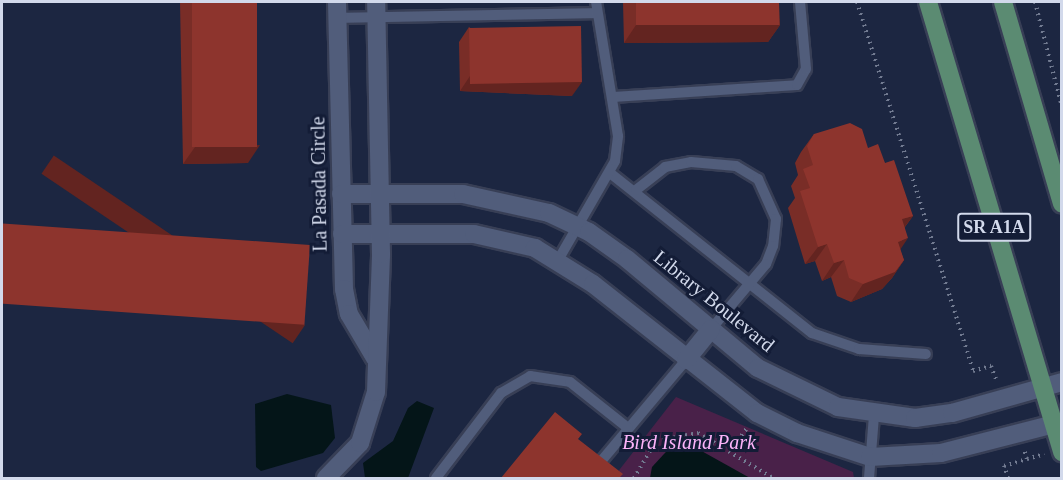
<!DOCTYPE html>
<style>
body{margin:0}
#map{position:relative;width:1063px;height:480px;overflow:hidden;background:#1c2641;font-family:Georgia,serif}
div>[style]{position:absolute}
.green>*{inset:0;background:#492149}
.water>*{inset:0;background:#041518}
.path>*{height:4px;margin-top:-2px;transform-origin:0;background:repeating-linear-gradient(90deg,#727b91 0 1.5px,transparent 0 6px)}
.roads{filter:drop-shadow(2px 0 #383f56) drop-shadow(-2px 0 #383f56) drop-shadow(0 2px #383f56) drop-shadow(0 -2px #383f56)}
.lane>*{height:10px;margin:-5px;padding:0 5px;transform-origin:5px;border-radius:5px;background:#515d7b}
.street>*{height:18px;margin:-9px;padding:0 9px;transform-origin:9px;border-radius:9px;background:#515d7b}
.primary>*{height:18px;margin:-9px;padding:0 9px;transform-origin:9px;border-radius:9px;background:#5b8b72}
.wall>*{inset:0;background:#792d27}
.shaded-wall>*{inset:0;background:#632420;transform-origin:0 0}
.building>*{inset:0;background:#8d342d;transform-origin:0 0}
span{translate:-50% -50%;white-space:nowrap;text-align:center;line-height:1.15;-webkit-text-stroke:6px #131c36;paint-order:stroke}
.shield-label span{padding:2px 4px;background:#131c36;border:2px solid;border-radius:4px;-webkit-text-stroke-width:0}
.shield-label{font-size:18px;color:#d2d9eb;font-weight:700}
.street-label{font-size:20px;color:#d2d9eb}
.park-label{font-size:20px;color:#fbb3f9;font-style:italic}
.frame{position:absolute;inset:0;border:3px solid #d2d9eb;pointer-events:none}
</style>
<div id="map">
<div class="green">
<i style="clip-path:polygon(676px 397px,853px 472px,854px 478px,613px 478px)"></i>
</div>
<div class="water">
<i style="clip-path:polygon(287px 394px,331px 405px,335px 438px,323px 453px,261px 471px,256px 467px,255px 404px)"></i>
<i style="clip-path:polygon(417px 401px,434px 408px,408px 478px,365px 478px,363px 463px,393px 441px,408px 408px)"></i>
<i style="clip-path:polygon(676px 441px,689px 444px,750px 478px,650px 478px,652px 467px)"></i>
</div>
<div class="path">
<i style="left:857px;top:2px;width:387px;rotate:72.5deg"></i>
<i style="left:973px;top:371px;width:19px;rotate:-16deg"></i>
<i style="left:991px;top:366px;width:17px;rotate:69deg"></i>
<i style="left:1035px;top:2px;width:108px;rotate:75.6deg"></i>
<i style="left:731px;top:450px;width:26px;rotate:-54deg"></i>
<i style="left:1027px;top:459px;width:18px;rotate:-16deg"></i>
<i style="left:634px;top:478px;width:43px;rotate:-59.3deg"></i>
<i style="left:656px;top:441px;width:43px;rotate:-10.8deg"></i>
<i style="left:698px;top:433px;width:87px;rotate:31deg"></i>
<i style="left:1008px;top:478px;width:13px;rotate:-108deg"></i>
<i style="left:1004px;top:466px;width:24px;rotate:-17deg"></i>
<i style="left:1027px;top:459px;width:9px;rotate:-108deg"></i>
</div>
<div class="roads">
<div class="lane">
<i style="left:338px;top:18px;width:259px;rotate:-1.1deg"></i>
<i style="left:613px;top:97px;width:184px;rotate:-3.7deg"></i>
<i style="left:797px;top:85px;width:18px;rotate:-61deg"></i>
<i style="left:806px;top:69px;width:67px;rotate:-95.1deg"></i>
<i style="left:610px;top:173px;width:258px;rotate:38.4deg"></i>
<i style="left:812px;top:333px;width:50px;rotate:18.8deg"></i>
<i style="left:859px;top:349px;width:67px;rotate:4.3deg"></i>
<i style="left:636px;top:190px;width:37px;rotate:-38deg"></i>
<i style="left:665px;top:167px;width:26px;rotate:-11deg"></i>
<i style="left:691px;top:162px;width:45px;rotate:5.1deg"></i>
<i style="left:736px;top:166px;width:26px;rotate:31deg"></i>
<i style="left:758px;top:179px;width:44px;rotate:65.8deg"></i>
<i style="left:776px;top:219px;width:27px;rotate:96deg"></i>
<i style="left:773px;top:246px;width:19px;rotate:111deg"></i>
<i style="left:766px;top:264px;width:85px;rotate:130.2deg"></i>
<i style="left:557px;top:262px;width:116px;rotate:-60.1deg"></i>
<i style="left:615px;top:161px;width:25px;rotate:-83deg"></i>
<i style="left:618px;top:136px;width:136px;rotate:-99.3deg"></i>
<i style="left:598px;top:465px;width:137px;rotate:-50deg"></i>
<i style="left:436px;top:478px;width:107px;rotate:-52.6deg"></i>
<i style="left:501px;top:393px;width:34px;rotate:-30deg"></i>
<i style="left:530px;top:376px;width:40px;rotate:8.5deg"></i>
<i style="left:570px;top:382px;width:74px;rotate:38.4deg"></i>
<i style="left:869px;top:478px;width:62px;rotate:-85.4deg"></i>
</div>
<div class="street">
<i style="left:337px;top:2px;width:287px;rotate:88.6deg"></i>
<i style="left:344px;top:289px;width:25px;rotate:79deg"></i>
<i style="left:349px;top:314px;width:51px;rotate:59.4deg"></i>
<i style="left:341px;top:194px;width:122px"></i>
<i style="left:463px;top:194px;width:88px;rotate:12.5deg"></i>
<i style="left:549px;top:213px;width:44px;rotate:25.4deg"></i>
<i style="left:589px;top:232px;width:47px;rotate:35.4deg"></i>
<i style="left:627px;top:259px;width:170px;rotate:39.8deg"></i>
<i style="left:758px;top:368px;width:89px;rotate:26deg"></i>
<i style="left:838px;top:407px;width:78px;rotate:8.1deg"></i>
<i style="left:915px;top:418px;width:37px;rotate:-8deg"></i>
<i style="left:952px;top:413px;width:114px;rotate:-15.7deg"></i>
<i style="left:342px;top:234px;width:132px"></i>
<i style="left:474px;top:234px;width:63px;rotate:12.9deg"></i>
<i style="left:535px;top:248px;width:68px;rotate:31.8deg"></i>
<i style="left:593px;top:284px;width:209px;rotate:38.2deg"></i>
<i style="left:757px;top:413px;width:45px;rotate:26.6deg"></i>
<i style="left:797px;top:433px;width:77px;rotate:18.2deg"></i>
<i style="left:870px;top:457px;width:71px;rotate:-3.2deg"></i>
<i style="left:941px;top:453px;width:125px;rotate:-14.4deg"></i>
<i style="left:686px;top:360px;width:40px;rotate:-51deg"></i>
<i style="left:326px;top:478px;width:49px;rotate:-45.8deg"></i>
<i style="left:360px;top:443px;width:53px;rotate:-72.6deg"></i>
<i style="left:376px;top:392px;width:138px;rotate:-87.9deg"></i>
<i style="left:381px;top:254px;width:252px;rotate:-91.1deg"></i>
</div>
<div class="primary">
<i style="left:928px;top:2px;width:470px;rotate:73.4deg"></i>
<i style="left:1003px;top:2px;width:210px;rotate:73.7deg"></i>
</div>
</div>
<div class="wall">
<i style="clip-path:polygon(180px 2px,257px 2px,248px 163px,183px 164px)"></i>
<i style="clip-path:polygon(623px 2px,779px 2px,780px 25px,768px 42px,624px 43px)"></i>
<i style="clip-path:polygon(469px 27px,572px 96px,460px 91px,459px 42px)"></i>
<i style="clip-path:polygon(814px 134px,868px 148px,885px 163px,913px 216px,905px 227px,900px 250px,904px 260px,892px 278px,882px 289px,851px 302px,837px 296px,831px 277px,822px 281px,815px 261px,805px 264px,788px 208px,795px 198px,791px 186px,798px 175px,795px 163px,801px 152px)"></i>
</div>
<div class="shaded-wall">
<i style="clip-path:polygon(636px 25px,780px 25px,768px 42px,624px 43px)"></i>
<i style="clip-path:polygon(470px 76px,582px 82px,572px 96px,460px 91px)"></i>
<i style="clip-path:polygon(260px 145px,248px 163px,183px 164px,195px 147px)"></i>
<i style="clip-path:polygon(913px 216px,900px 233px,902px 219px)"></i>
<i style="clip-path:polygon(908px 238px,896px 256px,898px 242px)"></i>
<i style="clip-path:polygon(827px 244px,815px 261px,805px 264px,818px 247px)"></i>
<i style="clip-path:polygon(844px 260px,831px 277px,822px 281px,834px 263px)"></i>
<i style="clip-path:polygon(904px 260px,892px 278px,882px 289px,851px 302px,863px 284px)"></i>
<i style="left:305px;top:325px;width:22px;height:303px;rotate:124deg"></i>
</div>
<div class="building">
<i style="left:192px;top:2px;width:65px;height:145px"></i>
<i style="left:636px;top:2px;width:143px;height:23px"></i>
<i style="left:581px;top:26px;width:56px;height:112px;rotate:89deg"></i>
<i style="clip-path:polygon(850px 123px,862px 129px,868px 148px,878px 144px,885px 163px,894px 160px,913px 216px,902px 219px,908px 238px,898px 242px,904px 260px,895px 272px,863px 284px,849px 278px,844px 260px,834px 263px,827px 244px,818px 247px,800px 191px,810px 188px,803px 169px,813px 165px,807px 146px,814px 134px)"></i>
<i style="left:310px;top:245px;width:80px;height:308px;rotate:94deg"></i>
<i style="clip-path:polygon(555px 412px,582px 434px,578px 439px,623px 474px,619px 478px,501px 478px)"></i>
</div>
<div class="shield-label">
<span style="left:994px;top:227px">SR A1A</span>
</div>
<div class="street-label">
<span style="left:319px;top:184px;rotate:-91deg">La Pasada Circle</span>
<span style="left:714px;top:301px;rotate:39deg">Library Boulevard</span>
</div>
<div class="park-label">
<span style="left:689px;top:442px">Bird Island Park</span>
</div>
<div class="frame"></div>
</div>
